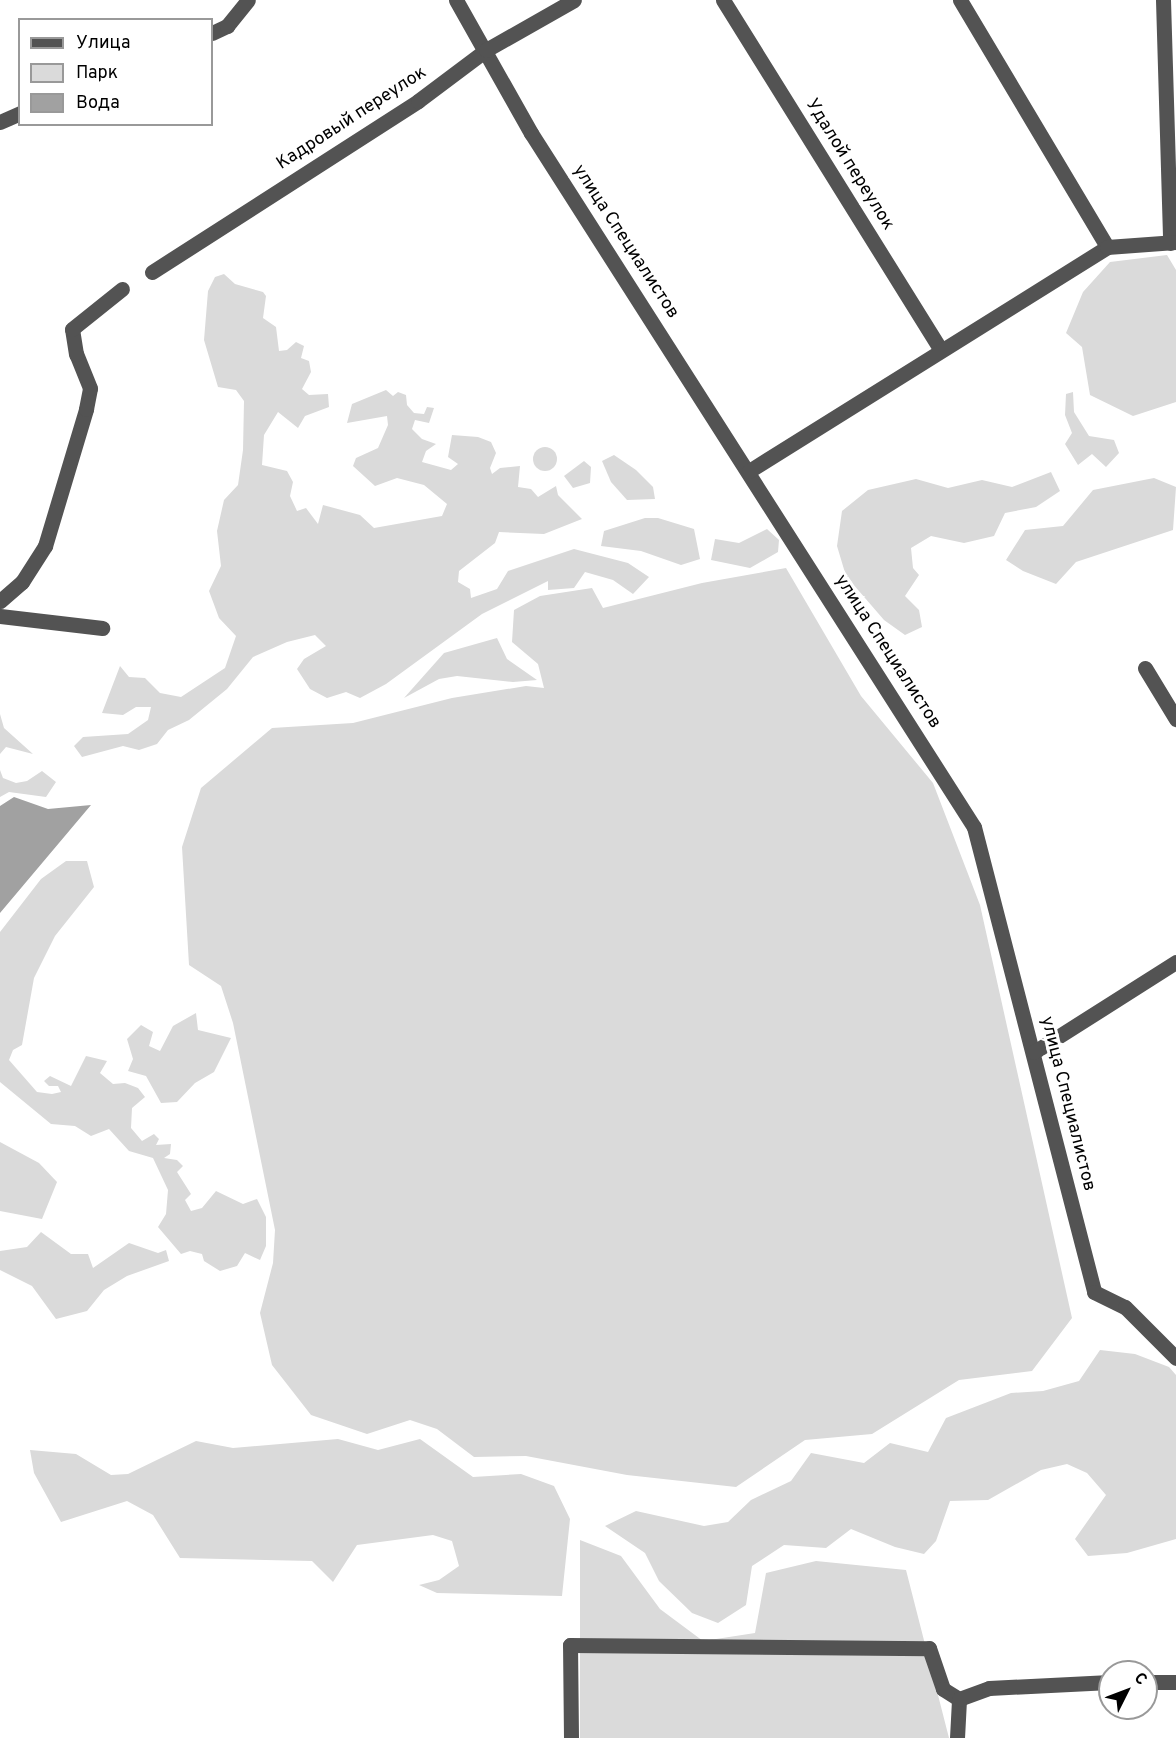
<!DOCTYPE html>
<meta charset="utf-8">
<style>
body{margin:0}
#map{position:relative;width:1176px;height:1738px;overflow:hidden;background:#fff;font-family:Overpass,sans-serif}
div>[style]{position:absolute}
.green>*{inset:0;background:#dadada}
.round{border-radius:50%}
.water>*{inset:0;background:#a1a1a1}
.minor>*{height:15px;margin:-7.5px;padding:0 7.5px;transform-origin:7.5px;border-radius:7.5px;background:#535353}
span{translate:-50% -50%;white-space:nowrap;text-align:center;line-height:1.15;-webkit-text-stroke:6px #fff;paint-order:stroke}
.street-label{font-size:18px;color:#000}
.legend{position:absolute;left:18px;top:18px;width:195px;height:108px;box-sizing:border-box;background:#fff;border:2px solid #999;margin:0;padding:8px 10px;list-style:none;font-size:18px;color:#000}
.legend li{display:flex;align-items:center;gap:12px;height:30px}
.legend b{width:30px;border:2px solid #999}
.north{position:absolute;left:1098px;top:1660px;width:60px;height:60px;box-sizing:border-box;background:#fff;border:2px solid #999;border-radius:50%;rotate:48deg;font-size:16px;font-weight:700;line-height:24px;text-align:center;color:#000}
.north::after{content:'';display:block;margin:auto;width:21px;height:27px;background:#000;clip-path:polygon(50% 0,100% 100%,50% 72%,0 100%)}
</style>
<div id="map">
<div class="green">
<i style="clip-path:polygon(1167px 255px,1176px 270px,1176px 402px,1133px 416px,1090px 395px,1082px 347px,1066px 333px,1083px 292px,1110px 262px)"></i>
<i style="clip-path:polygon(224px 274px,235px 284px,263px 292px,266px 296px,263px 318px,276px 327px,279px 351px,287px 350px,296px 342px,304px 346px,301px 358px,309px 361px,311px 372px,302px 389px,309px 395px,328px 394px,329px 407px,305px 416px,298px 428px,278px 412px,264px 435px,262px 465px,287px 471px,293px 482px,290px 496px,297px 511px,306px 508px,318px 524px,323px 505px,360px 515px,374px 528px,442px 516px,447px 504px,424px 485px,397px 478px,375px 486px,353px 466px,356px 458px,378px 448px,388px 425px,387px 416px,347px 423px,352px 404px,386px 390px,393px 396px,398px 392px,406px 395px,407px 405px,414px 413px,424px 414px,427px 407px,434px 408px,429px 423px,415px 420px,412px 429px,422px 439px,436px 444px,426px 451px,422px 462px,451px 470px,458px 464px,448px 457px,452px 435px,478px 437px,491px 442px,496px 453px,490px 468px,492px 474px,500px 468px,520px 466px,518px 487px,531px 489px,538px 497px,556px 486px,558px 495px,582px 519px,544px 534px,499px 532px,495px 543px,459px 571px,458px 582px,470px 589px,471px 598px,497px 589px,508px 571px,574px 549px,628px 563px,649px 577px,633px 594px,613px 580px,585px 572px,574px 588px,548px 590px,548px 581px,482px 614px,386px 684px,360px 698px,346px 692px,327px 698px,310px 689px,297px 669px,304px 659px,326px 646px,315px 635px,287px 642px,253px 657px,227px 689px,189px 720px,168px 730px,157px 744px,139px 750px,123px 746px,82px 757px,74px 746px,83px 737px,128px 734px,148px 720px,151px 707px,136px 707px,123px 715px,102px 713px,120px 666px,129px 677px,145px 678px,160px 693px,181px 697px,225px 668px,236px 636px,219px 618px,209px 591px,221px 566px,217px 531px,224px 500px,238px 485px,243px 450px,244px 401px,236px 390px,218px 387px,204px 340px,208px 291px,215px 277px)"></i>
<i style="clip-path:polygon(1073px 392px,1074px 412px,1089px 436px,1114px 440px,1119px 453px,1106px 467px,1092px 454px,1078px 465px,1065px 444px,1072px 433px,1065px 415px,1066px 394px)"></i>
<i class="round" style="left:533px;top:447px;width:24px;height:24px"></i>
<i style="clip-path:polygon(614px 455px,636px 470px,653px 487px,655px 499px,627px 500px,611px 482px,602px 461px)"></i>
<i style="clip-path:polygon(584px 461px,591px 467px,590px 483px,573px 488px,564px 476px)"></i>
<i style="clip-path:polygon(1051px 472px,1060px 491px,1036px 507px,1005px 513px,994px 536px,964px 543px,931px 536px,911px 548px,913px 568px,919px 575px,905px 596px,919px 610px,922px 627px,905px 635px,884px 620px,846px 576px,837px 546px,842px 511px,868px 490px,916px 479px,948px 488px,982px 480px,1012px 487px)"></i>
<i style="clip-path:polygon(1154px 478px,1176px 487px,1173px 530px,1076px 562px,1056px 584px,1023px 571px,1006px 560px,1025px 530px,1063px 526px,1093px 490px)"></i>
<i style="clip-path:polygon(645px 518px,658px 518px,694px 529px,700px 559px,681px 565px,641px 551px,601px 546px,604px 531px)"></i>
<i style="clip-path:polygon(767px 529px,779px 540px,778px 552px,750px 568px,711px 560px,715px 539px,739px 543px)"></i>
<i style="clip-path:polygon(786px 568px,861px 696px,933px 783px,980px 905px,1072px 1318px,1032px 1371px,959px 1380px,872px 1434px,805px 1440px,736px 1487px,627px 1475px,526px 1456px,474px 1457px,437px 1429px,410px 1420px,367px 1434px,311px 1415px,272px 1365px,260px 1313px,273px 1263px,275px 1230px,233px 1023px,221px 986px,189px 965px,182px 847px,201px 788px,272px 728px,353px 723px,452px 698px,526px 686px,544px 688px,538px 664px,512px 642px,514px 610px,540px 596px,592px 588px,603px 608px,702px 583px)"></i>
<i style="clip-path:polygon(497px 638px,507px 659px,537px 680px,513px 682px,457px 676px,439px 679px,404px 698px,444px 653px)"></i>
<i style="clip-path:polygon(0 714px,4px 728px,33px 754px,6px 747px,0 754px)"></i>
<i style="clip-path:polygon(0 770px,3px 778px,16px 783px,27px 781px,42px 771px,56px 782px,46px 797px,9px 792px,0 797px)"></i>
<i style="clip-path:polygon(66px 861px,87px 861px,94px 887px,55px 936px,34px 978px,22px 1045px,13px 1050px,9px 1060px,37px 1092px,52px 1094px,61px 1092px,58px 1086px,49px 1086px,44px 1081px,50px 1076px,71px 1086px,86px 1056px,107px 1061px,100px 1073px,113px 1084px,125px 1083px,138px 1088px,145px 1097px,132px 1108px,131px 1128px,142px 1141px,154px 1134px,159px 1139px,156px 1145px,171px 1144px,170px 1154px,164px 1158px,177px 1160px,183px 1166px,177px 1172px,191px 1194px,185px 1200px,191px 1211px,202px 1208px,216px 1191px,243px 1204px,257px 1199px,266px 1217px,266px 1246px,260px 1260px,245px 1253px,237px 1266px,220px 1271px,204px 1261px,202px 1254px,190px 1251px,181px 1254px,158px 1227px,166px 1214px,168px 1190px,153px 1158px,129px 1151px,109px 1129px,91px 1136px,75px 1126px,51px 1124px,0 1082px,0 932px,41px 879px)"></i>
<i style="clip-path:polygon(196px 1013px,198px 1030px,231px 1038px,214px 1072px,195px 1083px,177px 1102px,161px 1103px,146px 1076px,128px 1071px,133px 1059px,127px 1039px,141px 1025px,153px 1032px,149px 1046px,160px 1051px,173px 1026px)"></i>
<i style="clip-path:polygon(0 1142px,39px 1163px,57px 1182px,42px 1219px,0 1211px)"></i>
<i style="clip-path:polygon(41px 1232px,71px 1254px,88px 1254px,93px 1268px,129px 1243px,158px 1253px,166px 1250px,169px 1261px,127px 1276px,104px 1290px,87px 1311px,56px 1319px,32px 1286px,0 1270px,0 1251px,27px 1247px)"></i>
<i style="clip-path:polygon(1100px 1350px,1135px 1354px,1169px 1367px,1176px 1375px,1176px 1539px,1127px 1553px,1088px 1556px,1075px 1539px,1106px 1495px,1087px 1473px,1067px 1464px,1041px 1470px,988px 1500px,950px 1501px,936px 1541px,924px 1554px,895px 1547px,851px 1529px,826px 1548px,784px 1545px,752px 1566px,746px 1605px,718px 1623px,692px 1613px,659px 1581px,645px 1553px,605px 1526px,636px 1511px,704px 1526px,728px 1522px,751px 1500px,791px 1481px,811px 1453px,864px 1463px,890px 1443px,928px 1452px,946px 1418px,1011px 1393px,1043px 1391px,1079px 1381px)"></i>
<i style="clip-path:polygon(338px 1439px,378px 1450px,420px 1439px,473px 1477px,521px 1474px,554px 1486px,570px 1519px,562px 1596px,437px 1593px,419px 1585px,439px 1580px,459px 1566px,452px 1541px,433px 1535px,357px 1545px,333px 1582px,312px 1561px,180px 1558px,153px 1515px,127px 1501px,61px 1522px,34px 1473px,30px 1450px,76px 1454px,111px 1475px,128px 1474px,196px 1441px,233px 1448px)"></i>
<i style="clip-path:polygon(580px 1540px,621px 1556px,660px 1609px,703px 1641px,755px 1633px,766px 1573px,816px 1561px,906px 1570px,949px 1738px,580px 1738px)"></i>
</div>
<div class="water">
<i style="clip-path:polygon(14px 797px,48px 809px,91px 805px,0 913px,0 806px)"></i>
</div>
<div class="minor">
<i style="left:456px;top:0;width:153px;rotate:60.6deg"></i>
<i style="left:531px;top:133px;width:823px;rotate:57.45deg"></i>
<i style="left:974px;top:827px;width:480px;rotate:75.5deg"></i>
<i style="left:1094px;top:1292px;width:34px;rotate:26deg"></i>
<i style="left:1125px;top:1307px;width:72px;rotate:45deg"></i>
<i style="left:723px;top:0;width:412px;rotate:58.1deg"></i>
<i style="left:960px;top:0;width:287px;rotate:59.2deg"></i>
<i style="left:1163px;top:0;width:243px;rotate:88.3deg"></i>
<i style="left:212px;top:33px;width:17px;rotate:-25deg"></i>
<i style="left:227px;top:26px;width:33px;rotate:-51deg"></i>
<i style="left:0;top:122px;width:22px;rotate:-24deg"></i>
<i style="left:152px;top:272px;width:316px;rotate:-32.7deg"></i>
<i style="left:418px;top:101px;width:85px;rotate:-36.9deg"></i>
<i style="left:486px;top:50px;width:101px;rotate:-29.6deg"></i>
<i style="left:749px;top:471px;width:422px;rotate:-32deg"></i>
<i style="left:1107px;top:247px;width:69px;rotate:-4.1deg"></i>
<i style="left:0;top:601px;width:29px;rotate:-41deg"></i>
<i style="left:22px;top:582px;width:43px;rotate:-57.4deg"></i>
<i style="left:45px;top:546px;width:143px;rotate:-73.3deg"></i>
<i style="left:86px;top:409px;width:21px;rotate:-79deg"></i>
<i style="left:90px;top:388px;width:37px;rotate:-112deg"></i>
<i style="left:76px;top:354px;width:25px;rotate:-99deg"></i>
<i style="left:72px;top:329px;width:64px;rotate:-38.7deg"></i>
<i style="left:0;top:616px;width:103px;rotate:6.7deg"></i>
<i style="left:1145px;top:668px;width:60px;rotate:58.7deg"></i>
<i style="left:1034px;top:1052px;width:168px;rotate:-32.4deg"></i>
<i style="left:1146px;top:1682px;width:30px"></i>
<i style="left:571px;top:1738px;width:93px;rotate:-90.6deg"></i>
<i style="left:570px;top:1645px;width:359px;rotate:0.5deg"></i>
<i style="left:929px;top:1648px;width:43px;rotate:71.1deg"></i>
<i style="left:943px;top:1689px;width:19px;rotate:32deg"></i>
<i style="left:957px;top:1738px;width:39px;rotate:-87deg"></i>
<i style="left:959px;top:1699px;width:32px;rotate:-20deg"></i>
<i style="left:989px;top:1688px;width:121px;rotate:-2.8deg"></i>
</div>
<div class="street-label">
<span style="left:352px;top:119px;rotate:-33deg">Кадровый переулок</span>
<span style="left:849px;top:165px;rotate:58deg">Удалой переулок</span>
<span style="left:625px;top:242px;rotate:57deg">улица Специалистов</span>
<span style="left:887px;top:652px;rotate:57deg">улица Специалистов</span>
<span style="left:1067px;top:1104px;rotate:76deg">улица Специалистов</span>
</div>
<ul class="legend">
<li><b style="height:8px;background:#535353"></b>Улица</li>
<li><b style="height:16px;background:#dadada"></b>Парк</li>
<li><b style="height:16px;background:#a1a1a1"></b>Вода</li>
</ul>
<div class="north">С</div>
</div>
